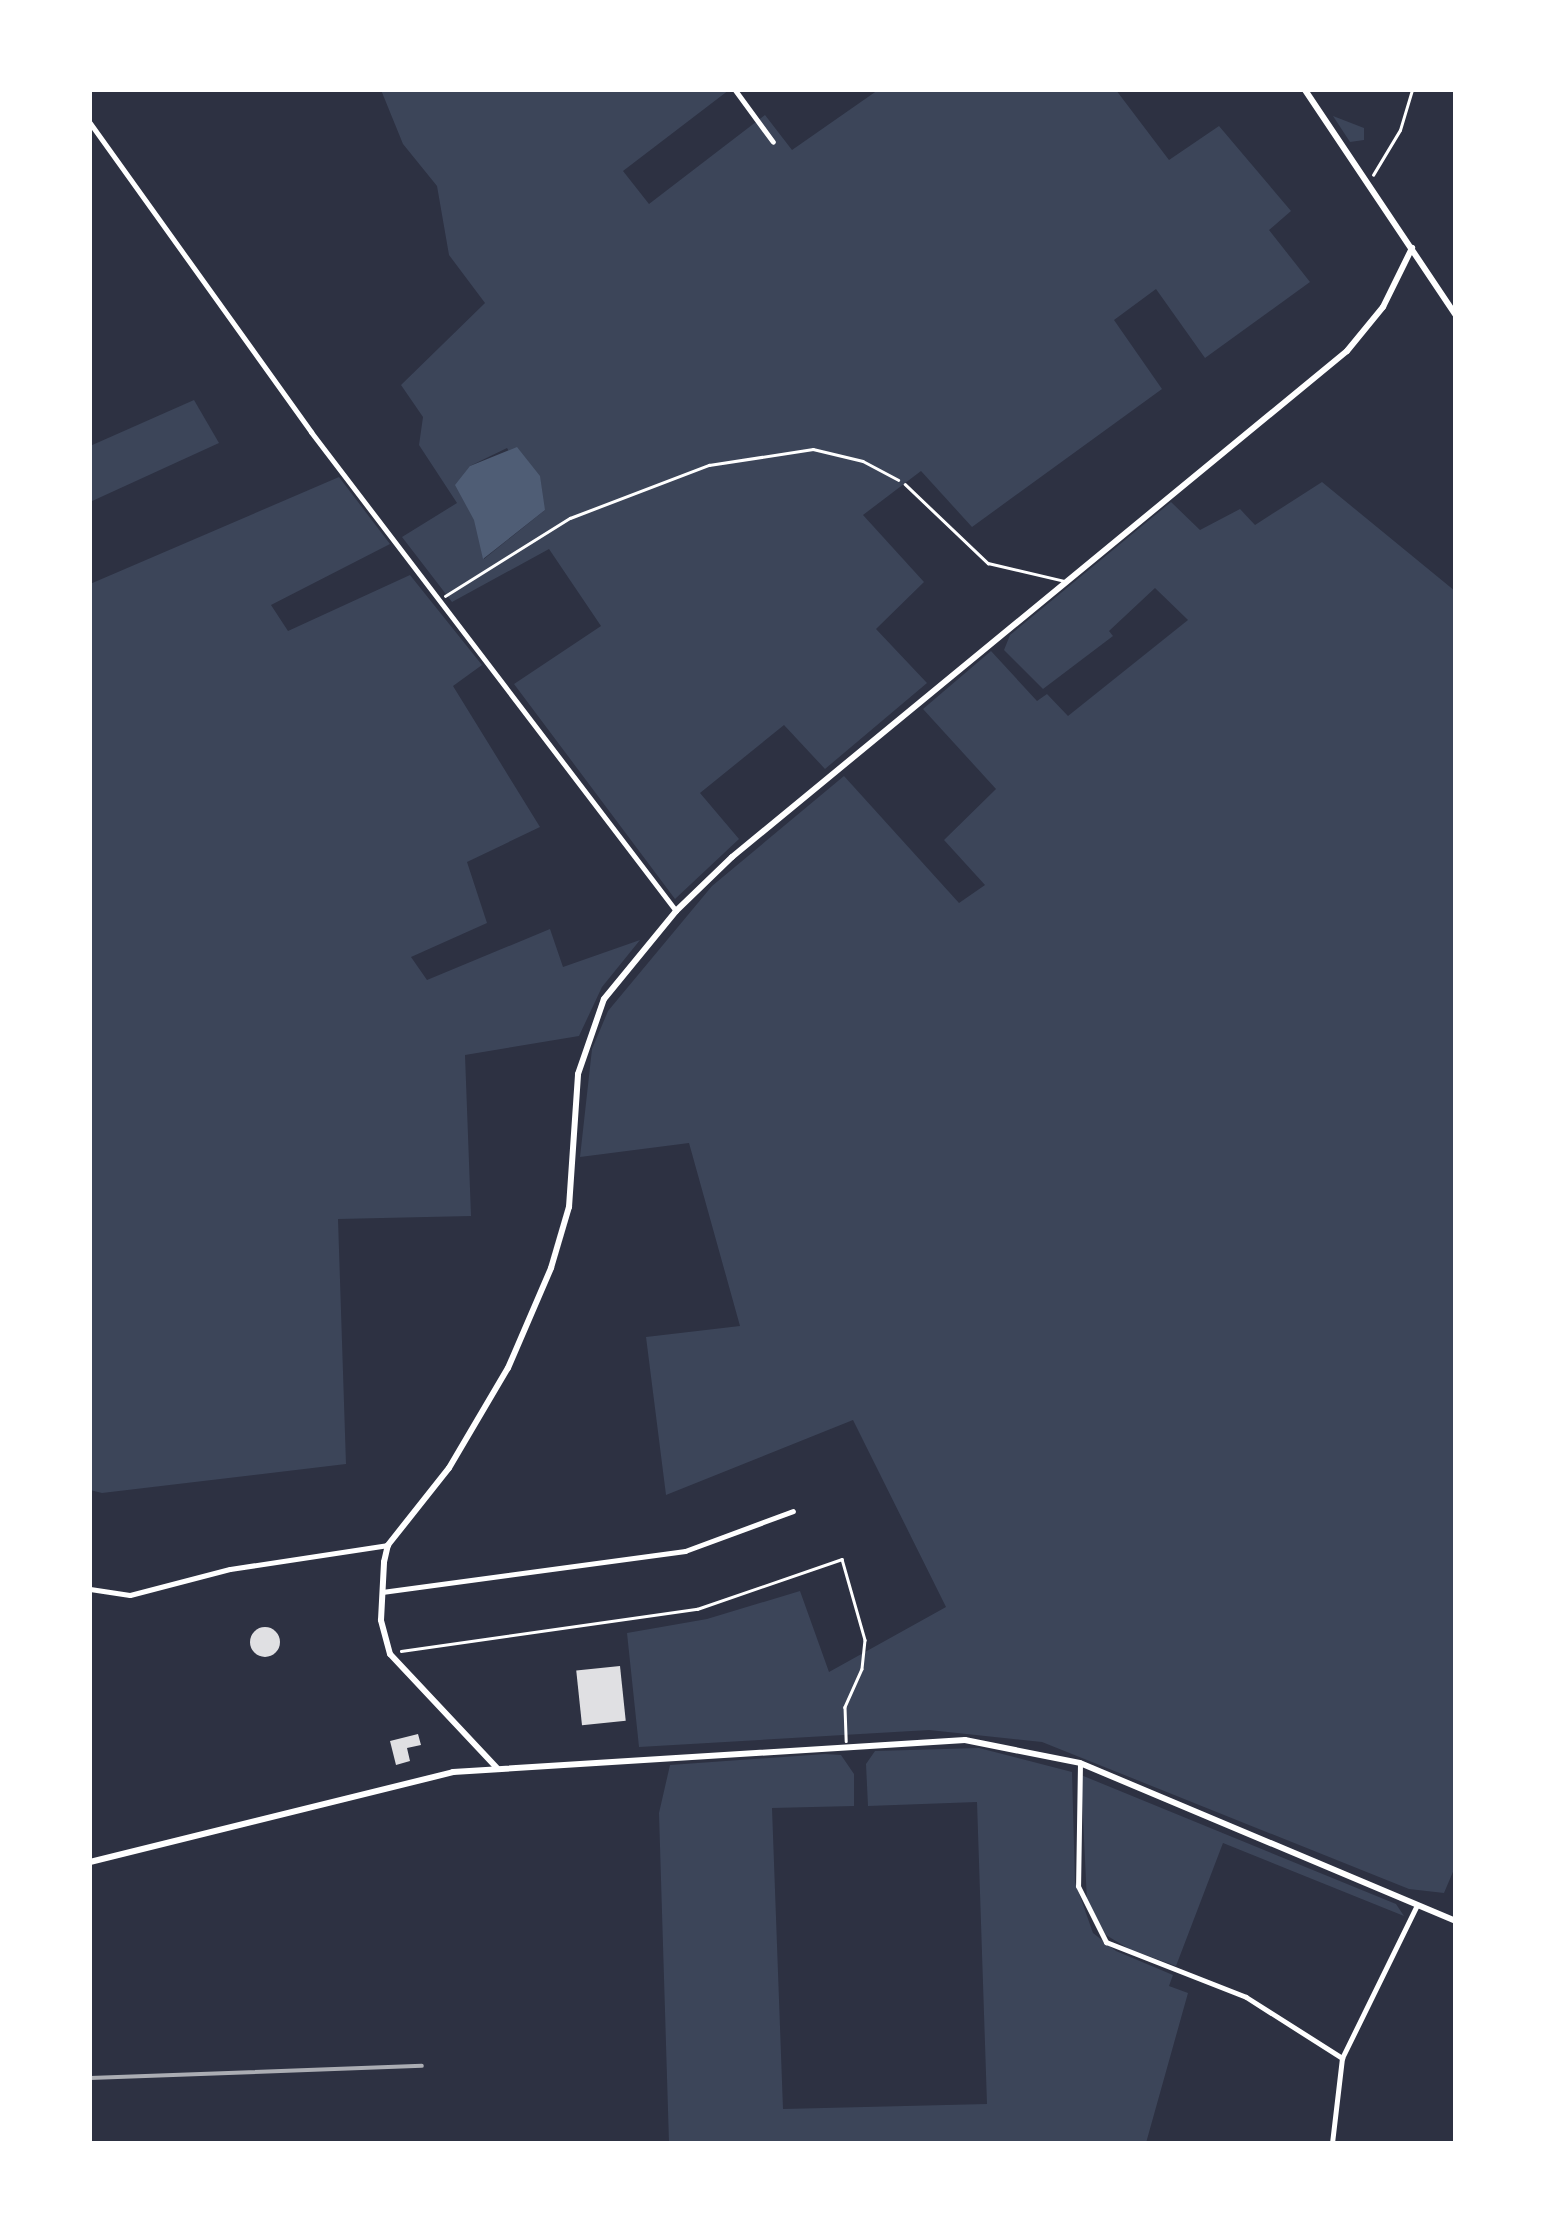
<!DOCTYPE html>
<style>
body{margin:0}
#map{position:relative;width:1545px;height:2233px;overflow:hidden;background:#2d3142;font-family:Barlow,sans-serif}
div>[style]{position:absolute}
.green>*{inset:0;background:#3c4559}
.water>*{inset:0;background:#4f5d75}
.building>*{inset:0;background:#e0e0e3;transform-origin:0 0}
.round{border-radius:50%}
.path>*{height:2.5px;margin:-1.25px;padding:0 1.25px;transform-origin:1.25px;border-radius:1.25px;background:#fff}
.service>*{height:2.5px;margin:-1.25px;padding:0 1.25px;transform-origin:1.25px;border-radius:1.25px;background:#fff}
.minor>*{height:5px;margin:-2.5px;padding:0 2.5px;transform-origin:2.5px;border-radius:2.5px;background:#fff}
.tertiary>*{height:6px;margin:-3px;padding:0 3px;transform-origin:3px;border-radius:3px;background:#fff}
.rail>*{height:4px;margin:-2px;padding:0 2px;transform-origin:2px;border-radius:2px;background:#abadb3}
span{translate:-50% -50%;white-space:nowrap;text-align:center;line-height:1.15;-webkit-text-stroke:10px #fff;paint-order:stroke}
.frame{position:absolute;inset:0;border:92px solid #fff;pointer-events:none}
</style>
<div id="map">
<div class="green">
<i style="clip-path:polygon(evenodd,381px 90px,729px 90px,623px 171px,649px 204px,765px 115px,792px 150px,878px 90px,1116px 90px,1169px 160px,1219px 126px,1291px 211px,1269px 230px,1310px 282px,1205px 358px,1156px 289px,1114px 320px,1162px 389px,972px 527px,921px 471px,863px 515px,924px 582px,876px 629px,927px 683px,825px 769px,784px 725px,700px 793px,739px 839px,675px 899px,514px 684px,601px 626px,549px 549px,452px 602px,402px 537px,457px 503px,419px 445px,423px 417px,401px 385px,485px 303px,449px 255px,437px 186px,403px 144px,381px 90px,507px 448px,545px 510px,484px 559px,470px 466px,507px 448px)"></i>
<i style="clip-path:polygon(1333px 116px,1364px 128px,1364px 140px,1350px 142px)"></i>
<i style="clip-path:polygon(194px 400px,219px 443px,90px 502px,90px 446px)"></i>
<i style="clip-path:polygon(339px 477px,390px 544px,271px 605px,288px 631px,410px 575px,482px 665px,453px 686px,540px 827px,467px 862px,487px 923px,411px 957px,427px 980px,550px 929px,563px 967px,640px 940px,602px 987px,579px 1036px,465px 1055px,471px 1216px,338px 1219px,346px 1464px,102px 1493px,90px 1490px,90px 584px)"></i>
<i style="clip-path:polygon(1322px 482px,1455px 591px,1455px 1867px,1444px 1893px,1409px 1889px,1042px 1742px,929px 1730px,639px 1747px,627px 1633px,707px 1619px,800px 1591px,829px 1672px,946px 1607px,853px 1420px,666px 1495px,646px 1337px,740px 1326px,689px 1143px,580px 1157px,592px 1049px,608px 1011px,712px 886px,844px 776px,959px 903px,985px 885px,944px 840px,996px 789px,923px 709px,991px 651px,1037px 701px,1047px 694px,1068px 716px,1188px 620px,1155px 588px,1109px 631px,1113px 636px,1043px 689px,1004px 650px,1010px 635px,1171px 502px,1200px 530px,1240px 509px,1255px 525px)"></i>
<i style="clip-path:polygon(979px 1748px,1072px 1772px,1075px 1882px,1093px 1933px,1116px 1951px,1173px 1975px,1169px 1986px,1188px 1993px,1146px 2143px,669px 2143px,659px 1813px,670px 1765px,825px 1754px,841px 1755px,854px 1774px,854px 1806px,772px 1808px,783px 2109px,987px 2104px,977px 1802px,868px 1806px,866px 1764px,875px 1751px)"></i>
<i style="clip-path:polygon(1081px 1775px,1396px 1904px,1404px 1916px,1223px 1843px,1176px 1966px,1129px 1949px,1106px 1935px,1087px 1902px)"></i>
</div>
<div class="water">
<i style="clip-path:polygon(517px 447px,540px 476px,545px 510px,483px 559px,474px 520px,455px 485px,470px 466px)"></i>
</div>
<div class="building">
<i class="round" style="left:250px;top:1627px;width:30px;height:30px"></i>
<i style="left:620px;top:1666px;width:55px;height:44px;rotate:84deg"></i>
<i style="clip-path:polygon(418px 1734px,421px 1745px,407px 1748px,410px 1761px,396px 1765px,390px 1741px)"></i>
</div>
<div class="path">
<i style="left:1373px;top:175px;width:52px;rotate:-59deg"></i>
<i style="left:1400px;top:130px;width:42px;rotate:-73.3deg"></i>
<i style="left:445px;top:596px;width:147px;rotate:-32deg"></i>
<i style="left:570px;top:518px;width:149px;rotate:-20.9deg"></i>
<i style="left:709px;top:465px;width:105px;rotate:-8.7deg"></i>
<i style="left:813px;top:449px;width:51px;rotate:13.5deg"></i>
<i style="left:863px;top:461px;width:40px;rotate:28deg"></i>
<i style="left:401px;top:1651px;width:299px;rotate:-8.1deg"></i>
<i style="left:697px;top:1609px;width:153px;rotate:-19deg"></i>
<i style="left:842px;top:1559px;width:84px;rotate:74.1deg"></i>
<i style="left:865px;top:1640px;width:29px;rotate:96deg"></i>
<i style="left:862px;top:1669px;width:42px;rotate:114.1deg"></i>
<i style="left:845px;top:1707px;width:34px;rotate:88deg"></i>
</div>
<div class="service">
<i style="left:905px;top:484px;width:115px;rotate:43.6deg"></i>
<i style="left:988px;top:563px;width:79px;rotate:13.2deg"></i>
</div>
<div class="minor">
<i style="left:735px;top:90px;width:64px;rotate:53.8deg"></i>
<i style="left:90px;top:123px;width:380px;rotate:54.4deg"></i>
<i style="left:311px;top:432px;width:602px;rotate:52.69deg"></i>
<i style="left:90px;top:1589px;width:40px;rotate:8.5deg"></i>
<i style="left:130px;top:1595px;width:103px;rotate:-14.6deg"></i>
<i style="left:230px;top:1569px;width:160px;rotate:-8.6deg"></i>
<i style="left:382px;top:1592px;width:306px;rotate:-7.7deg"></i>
<i style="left:685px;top:1551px;width:115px;rotate:-20.3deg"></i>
<i style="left:1080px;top:1763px;width:123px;rotate:90.9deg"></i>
<i style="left:1078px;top:1886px;width:63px;rotate:63.4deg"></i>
<i style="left:1106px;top:1942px;width:150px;rotate:21.4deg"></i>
<i style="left:1246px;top:1997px;width:114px;rotate:32.4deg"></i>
<i style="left:1332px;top:2143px;width:86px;rotate:-83.3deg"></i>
<i style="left:1342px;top:2058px;width:170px;rotate:-63.9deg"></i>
</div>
<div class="tertiary">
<i style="left:1305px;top:90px;width:270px;rotate:56.2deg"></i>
<i style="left:497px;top:1768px;width:156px;rotate:-133.2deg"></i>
<i style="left:390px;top:1654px;width:35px;rotate:-105deg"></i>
<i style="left:381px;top:1620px;width:58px;rotate:-87deg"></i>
<i style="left:384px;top:1562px;width:17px;rotate:-77deg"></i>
<i style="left:388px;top:1545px;width:98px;rotate:-51.6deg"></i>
<i style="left:449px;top:1468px;width:116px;rotate:-59.5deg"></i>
<i style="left:508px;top:1368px;width:109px;rotate:-66.7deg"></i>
<i style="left:551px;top:1268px;width:64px;rotate:-73.6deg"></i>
<i style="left:569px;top:1207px;width:133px;rotate:-86.1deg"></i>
<i style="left:578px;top:1074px;width:79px;rotate:-70.9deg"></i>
<i style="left:604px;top:999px;width:114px;rotate:-50.7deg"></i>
<i style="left:676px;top:911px;width:78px;rotate:-44deg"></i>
<i style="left:732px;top:857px;width:796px;rotate:-39.45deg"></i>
<i style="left:1347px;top:351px;width:57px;rotate:-50.7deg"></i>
<i style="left:1383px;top:307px;width:66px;rotate:-63.8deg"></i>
<i style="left:90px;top:1862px;width:374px;rotate:-13.9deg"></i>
<i style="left:453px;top:1772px;width:513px;rotate:-3.58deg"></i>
<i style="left:965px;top:1740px;width:117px;rotate:11.3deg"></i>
<i style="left:1080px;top:1763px;width:407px;rotate:22.8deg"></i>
</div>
<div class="rail">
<i style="left:90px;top:2078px;width:332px;rotate:-2.1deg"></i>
</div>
<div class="frame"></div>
</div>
